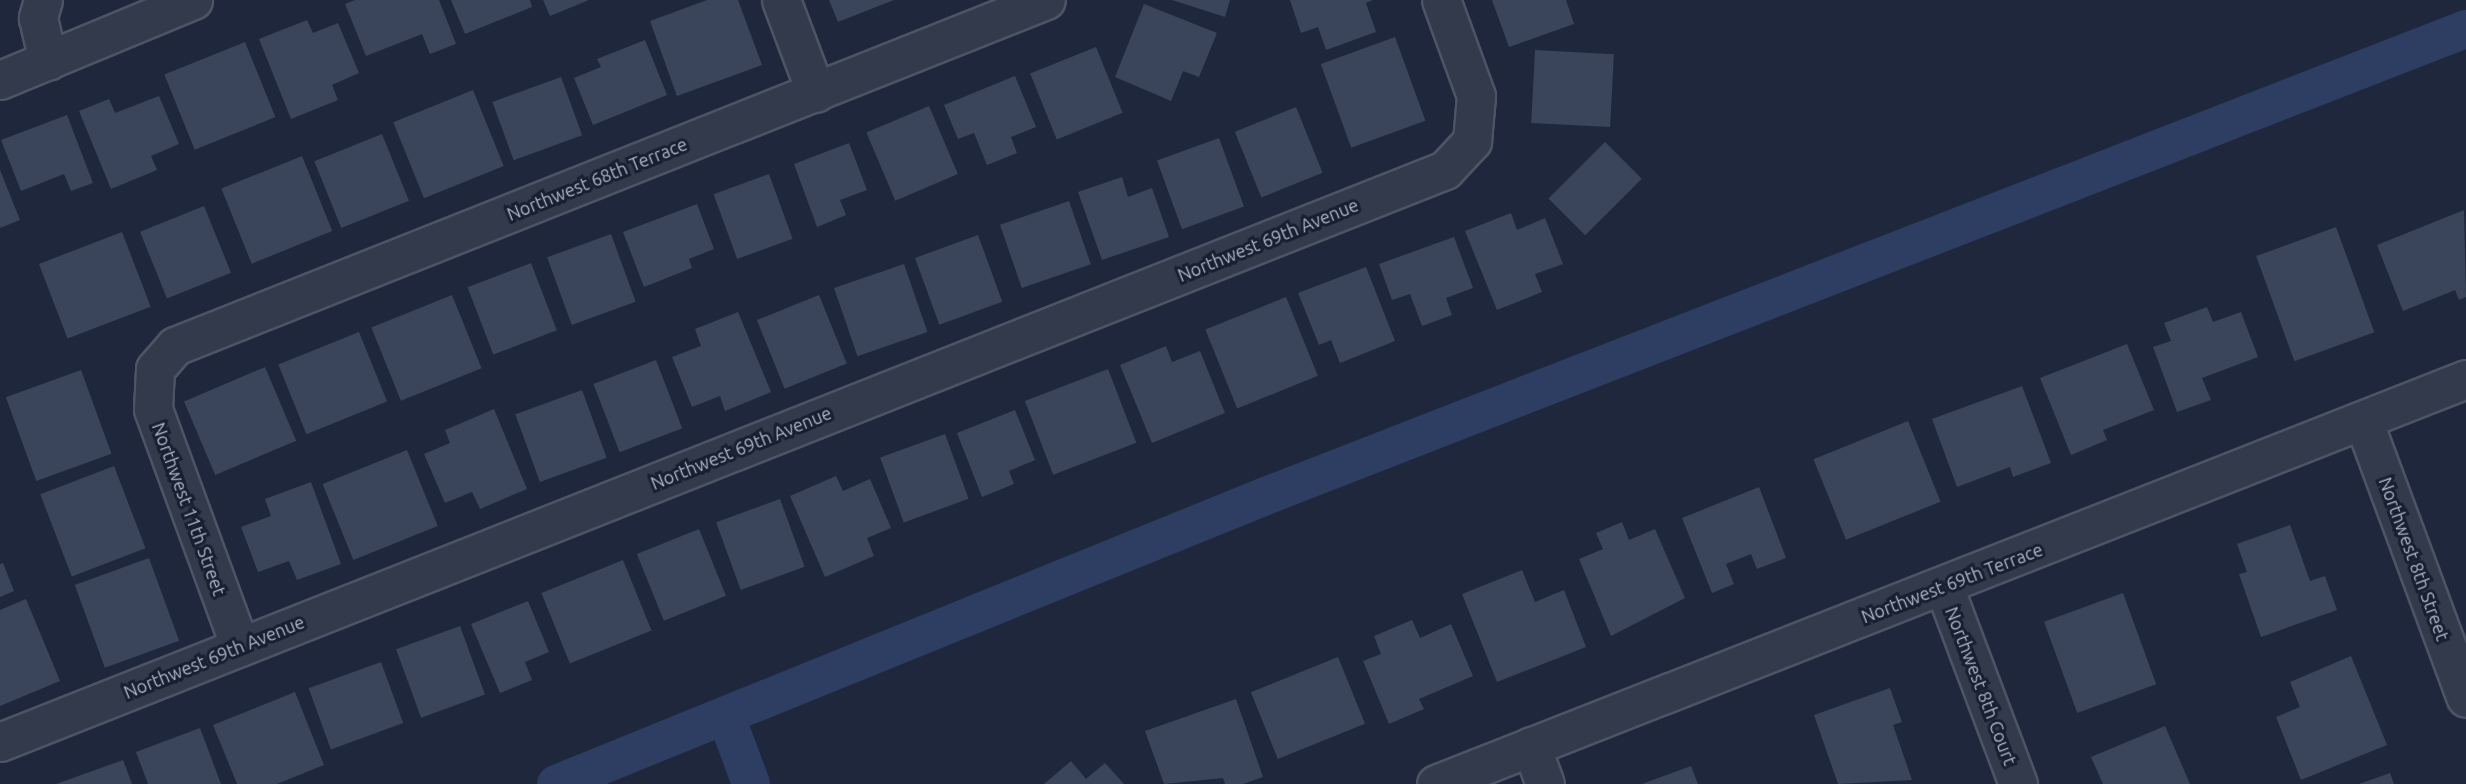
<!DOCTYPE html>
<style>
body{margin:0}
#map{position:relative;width:2466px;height:784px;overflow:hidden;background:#1e273b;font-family:Ubuntu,sans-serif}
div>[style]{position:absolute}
.canal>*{height:38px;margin:-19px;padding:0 19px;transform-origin:19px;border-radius:19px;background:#2e3e62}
.building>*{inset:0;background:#3a455b;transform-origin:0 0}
.roads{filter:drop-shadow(2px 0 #4d5465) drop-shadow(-2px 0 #4d5465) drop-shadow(0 2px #4d5465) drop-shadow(0 -2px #4d5465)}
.minor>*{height:37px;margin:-18.5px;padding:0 18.5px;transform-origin:18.5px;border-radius:18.5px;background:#323a4b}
span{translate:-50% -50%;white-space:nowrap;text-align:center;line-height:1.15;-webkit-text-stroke:6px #181f2f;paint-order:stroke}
.street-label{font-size:18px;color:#adb4c7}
</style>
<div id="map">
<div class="canal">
<i style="left:727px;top:719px;width:69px;rotate:69.7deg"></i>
<i style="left:556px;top:784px;width:763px;rotate:-22.09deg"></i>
<i style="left:1263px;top:497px;width:1291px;rotate:-21.26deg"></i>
</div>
<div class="building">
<i style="clip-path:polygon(355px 0,439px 0,456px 44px,430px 54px,422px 34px,366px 56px,345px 4px)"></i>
<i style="clip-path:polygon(451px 0,530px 0,532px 7px,465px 34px)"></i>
<i style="clip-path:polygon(543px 0,589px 0,550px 16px)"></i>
<i style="clip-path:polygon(707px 0,738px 0,762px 65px,677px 96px,650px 21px)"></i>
<i style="clip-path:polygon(829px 0,894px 0,838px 22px)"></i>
<i style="clip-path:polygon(1172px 0,1230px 0,1225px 17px)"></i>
<i style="clip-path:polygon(1290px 0,1373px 0,1366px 3px,1376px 32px,1326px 50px,1318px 27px,1301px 33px)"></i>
<i style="clip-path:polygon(1492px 0,1566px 0,1574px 24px,1509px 47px)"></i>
<i style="clip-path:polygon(1144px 4px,1217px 33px,1199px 77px,1183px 71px,1171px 101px,1115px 77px)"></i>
<i style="clip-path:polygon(307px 20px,313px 33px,338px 23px,359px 73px,332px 85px,338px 100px,291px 119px,259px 39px)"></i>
<i style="left:1395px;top:37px;width:89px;height:79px;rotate:70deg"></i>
<i style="clip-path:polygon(645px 40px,667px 95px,593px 125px,574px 78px,601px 67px,597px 59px)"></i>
<i style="left:245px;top:42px;width:81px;height:87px;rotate:68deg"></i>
<i style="left:1096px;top:47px;width:71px;height:71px;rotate:68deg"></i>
<i style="left:1535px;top:50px;width:79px;height:73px;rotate:3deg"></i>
<i style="clip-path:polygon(1015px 76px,1036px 127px,1011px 137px,1017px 153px,987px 165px,974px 133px,958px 139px,944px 105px)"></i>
<i style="left:561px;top:77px;width:62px;height:73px;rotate:70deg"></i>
<i style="left:473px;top:90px;width:82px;height:86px;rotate:68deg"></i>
<i style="clip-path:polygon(159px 96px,179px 144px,151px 156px,157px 170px,111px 189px,79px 111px,109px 99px,115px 113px)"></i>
<i style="left:929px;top:106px;width:74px;height:68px;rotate:67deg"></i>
<i style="left:1296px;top:107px;width:71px;height:66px;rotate:68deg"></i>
<i style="clip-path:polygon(67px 115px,93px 183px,71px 191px,64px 174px,21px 191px,1px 140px)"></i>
<i style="left:382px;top:134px;width:72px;height:73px;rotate:68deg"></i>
<i style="left:1219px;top:138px;width:73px;height:66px;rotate:70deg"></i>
<i style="left:1605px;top:142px;width:52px;height:80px;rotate:45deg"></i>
<i style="clip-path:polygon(849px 143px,867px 190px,840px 200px,846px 215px,817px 227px,794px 164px)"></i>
<i style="left:302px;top:156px;width:81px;height:87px;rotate:68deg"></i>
<i style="clip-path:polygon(0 170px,20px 220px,0 228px)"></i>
<i style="left:769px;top:174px;width:69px;height:59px;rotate:70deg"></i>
<i style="clip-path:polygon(1122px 177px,1128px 197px,1152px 188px,1169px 237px,1102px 260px,1078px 192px)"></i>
<i style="left:1069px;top:201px;width:67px;height:73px;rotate:71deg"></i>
<i style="clip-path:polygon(697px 204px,714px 249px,689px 259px,692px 268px,644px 287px,623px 232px)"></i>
<i style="left:204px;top:206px;width:72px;height:69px;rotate:68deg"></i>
<i style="clip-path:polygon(2464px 210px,2466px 297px,2459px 300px,2455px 290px,2403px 311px,2377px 245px)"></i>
<i style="clip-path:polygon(1511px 213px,1517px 230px,1545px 218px,1563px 264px,1535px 274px,1542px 292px,1497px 310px,1465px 231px)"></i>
<i style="left:2336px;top:227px;width:112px;height:85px;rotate:70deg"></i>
<i style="left:122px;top:232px;width:80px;height:89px;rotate:69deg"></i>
<i style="left:611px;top:234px;width:72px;height:68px;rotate:70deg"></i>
<i style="left:978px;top:235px;width:71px;height:67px;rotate:70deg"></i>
<i style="clip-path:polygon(1454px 237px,1473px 288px,1446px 298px,1452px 315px,1422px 326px,1410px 294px,1392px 300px,1379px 264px)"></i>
<i style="left:531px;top:263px;width:72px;height:68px;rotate:69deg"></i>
<i style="left:904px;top:264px;width:72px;height:74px;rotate:71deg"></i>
<i style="clip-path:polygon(1366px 267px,1395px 341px,1340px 363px,1331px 340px,1319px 345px,1298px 293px)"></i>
<i style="left:452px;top:295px;width:79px;height:87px;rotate:68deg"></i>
<i style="left:819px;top:295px;width:74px;height:67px;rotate:68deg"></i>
<i style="left:1286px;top:297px;width:85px;height:87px;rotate:68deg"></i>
<i style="clip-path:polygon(2207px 307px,2213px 322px,2241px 312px,2258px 357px,2202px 378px,2211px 400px,2177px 412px,2153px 347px,2171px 341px,2164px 323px)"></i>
<i style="clip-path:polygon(738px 312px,771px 392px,725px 411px,720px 396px,692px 407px,672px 357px,701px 346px,695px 329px)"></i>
<i style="left:359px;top:332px;width:75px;height:87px;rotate:68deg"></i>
<i style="clip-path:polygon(2127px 344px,2154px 410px,2103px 430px,2107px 440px,2071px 455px,2040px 378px)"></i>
<i style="clip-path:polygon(1166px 346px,1172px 362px,1200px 351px,1225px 413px,1152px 443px,1120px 365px)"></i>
<i style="left:656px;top:360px;width:73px;height:67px;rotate:69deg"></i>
<i style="left:265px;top:367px;width:80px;height:88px;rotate:67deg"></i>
<i style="left:1108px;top:369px;width:79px;height:89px;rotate:69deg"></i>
<i style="left:81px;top:370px;width:89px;height:80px;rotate:70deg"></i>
<i style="clip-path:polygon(2022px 386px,2051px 463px,2013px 477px,2010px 467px,1957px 487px,1932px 419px)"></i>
<i style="left:582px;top:390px;width:72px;height:71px;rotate:70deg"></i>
<i style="clip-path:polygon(494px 409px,527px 489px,480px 509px,472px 492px,445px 503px,424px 454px,450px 443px,445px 430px)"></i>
<i style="clip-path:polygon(1015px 410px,1035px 460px,1009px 471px,1014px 484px,982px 497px,957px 433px)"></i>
<i style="left:1908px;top:421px;width:87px;height:102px;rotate:68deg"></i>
<i style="left:945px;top:434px;width:69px;height:69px;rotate:70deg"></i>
<i style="left:407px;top:450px;width:82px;height:91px;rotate:68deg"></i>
<i style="left:114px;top:466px;width:88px;height:79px;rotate:69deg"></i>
<i style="clip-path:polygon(836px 476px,843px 491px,870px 479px,891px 528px,867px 538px,874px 556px,825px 577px,790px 496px)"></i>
<i style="clip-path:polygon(311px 482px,341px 564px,297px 580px,289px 561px,258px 572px,241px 527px,271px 516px,265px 499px)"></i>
<i style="clip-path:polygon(1759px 487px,1786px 558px,1757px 569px,1751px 554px,1726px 564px,1734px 584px,1712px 593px,1682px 518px)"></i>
<i style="left:780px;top:499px;width:72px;height:68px;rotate:70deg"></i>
<i style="clip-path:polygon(1622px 522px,1629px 540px,1655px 529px,1685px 598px,1611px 636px,1579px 559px,1603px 549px,1596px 533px)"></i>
<i style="clip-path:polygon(2290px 525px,2310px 581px,2325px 576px,2337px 610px,2261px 637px,2239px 574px,2247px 572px,2237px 544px)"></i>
<i style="left:699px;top:529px;width:72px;height:67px;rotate:68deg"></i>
<i style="left:149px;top:558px;width:88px;height:79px;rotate:70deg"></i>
<i style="left:623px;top:560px;width:76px;height:88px;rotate:68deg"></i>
<i style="clip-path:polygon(3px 563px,14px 591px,0 597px,0 564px)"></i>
<i style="clip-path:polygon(1522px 570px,1535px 602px,1564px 590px,1586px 647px,1497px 682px,1462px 594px)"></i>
<i style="left:2123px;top:593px;width:97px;height:84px;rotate:70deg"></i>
<i style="clip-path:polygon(26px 599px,60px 681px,0 706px,0 610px)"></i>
<i style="clip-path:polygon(528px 601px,549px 652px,525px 662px,532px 680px,500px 693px,471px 624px)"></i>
<i style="clip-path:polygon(1412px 620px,1420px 638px,1451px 624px,1473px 676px,1419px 699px,1424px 709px,1389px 724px,1363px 661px,1381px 654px,1374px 636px)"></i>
<i style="left:460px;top:626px;width:73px;height:68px;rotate:70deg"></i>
<i style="clip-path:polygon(2351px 656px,2387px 745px,2301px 780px,2276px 717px,2300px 707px,2290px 682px)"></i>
<i style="left:1338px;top:657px;width:72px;height:94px;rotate:68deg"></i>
<i style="left:381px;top:662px;width:65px;height:77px;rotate:70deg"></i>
<i style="clip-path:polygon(1890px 688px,1902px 722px,1893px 725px,1912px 780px,1838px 784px,1814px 715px)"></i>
<i style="clip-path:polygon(295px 692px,324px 765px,277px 784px,237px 784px,213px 725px)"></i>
<i style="clip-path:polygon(1236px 699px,1263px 777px,1243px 784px,1225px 784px,1223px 778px,1164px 784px,1145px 731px)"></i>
<i style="clip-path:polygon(2165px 726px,2190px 784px,2103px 784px,2091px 757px)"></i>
<i style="clip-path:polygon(200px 728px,221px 784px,148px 784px,136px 752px)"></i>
<i style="clip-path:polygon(123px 760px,132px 784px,56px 784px)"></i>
<i style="clip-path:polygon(1071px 761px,1086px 779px,1105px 763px,1124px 784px,1044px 784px)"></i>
<i style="clip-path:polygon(1691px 766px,1698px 784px,1642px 784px)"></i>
<i style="clip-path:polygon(2390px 773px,2394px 784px,2359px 784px)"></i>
</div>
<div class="roads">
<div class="minor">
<i style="left:43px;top:0;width:19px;rotate:106deg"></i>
<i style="left:38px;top:18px;width:44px;rotate:76.9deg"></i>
<i style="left:781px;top:0;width:99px;rotate:69.4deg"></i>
<i style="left:0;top:80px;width:209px;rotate:-22.5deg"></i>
<i style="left:2363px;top:420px;width:296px;rotate:69.7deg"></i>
<i style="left:1944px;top:587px;width:210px;rotate:69.4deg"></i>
<i style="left:240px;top:647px;width:253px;rotate:-110.1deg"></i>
<i style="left:153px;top:409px;width:40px;rotate:-87.1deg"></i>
<i style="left:155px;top:369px;width:30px;rotate:-49deg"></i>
<i style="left:175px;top:346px;width:937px;rotate:-21.67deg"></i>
<i style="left:0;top:742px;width:1554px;rotate:-21.6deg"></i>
<i style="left:1445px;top:170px;width:40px;rotate:-47deg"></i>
<i style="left:1472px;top:141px;width:45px;rotate:-84.9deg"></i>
<i style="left:1476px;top:96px;width:102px;rotate:-110deg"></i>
<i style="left:1531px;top:746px;width:40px;rotate:69.8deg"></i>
<i style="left:1436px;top:784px;width:1107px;rotate:-21.46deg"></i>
</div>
</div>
<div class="street-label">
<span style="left:597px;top:179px;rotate:-22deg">Northwest 68th Terrace</span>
<span style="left:1268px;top:240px;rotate:-22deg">Northwest 69th Avenue</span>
<span style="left:741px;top:448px;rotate:-22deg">Northwest 69th Avenue</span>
<span style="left:189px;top:509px;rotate:70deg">Northwest 11th Street</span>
<span style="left:2414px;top:559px;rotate:70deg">Northwest 8th Street</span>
<span style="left:1952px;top:583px;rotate:-21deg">Northwest 69th Terrace</span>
<span style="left:214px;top:657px;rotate:-22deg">Northwest 69th Avenue</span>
<span style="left:1981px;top:686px;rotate:69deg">Northwest 8th Court</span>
</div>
</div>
